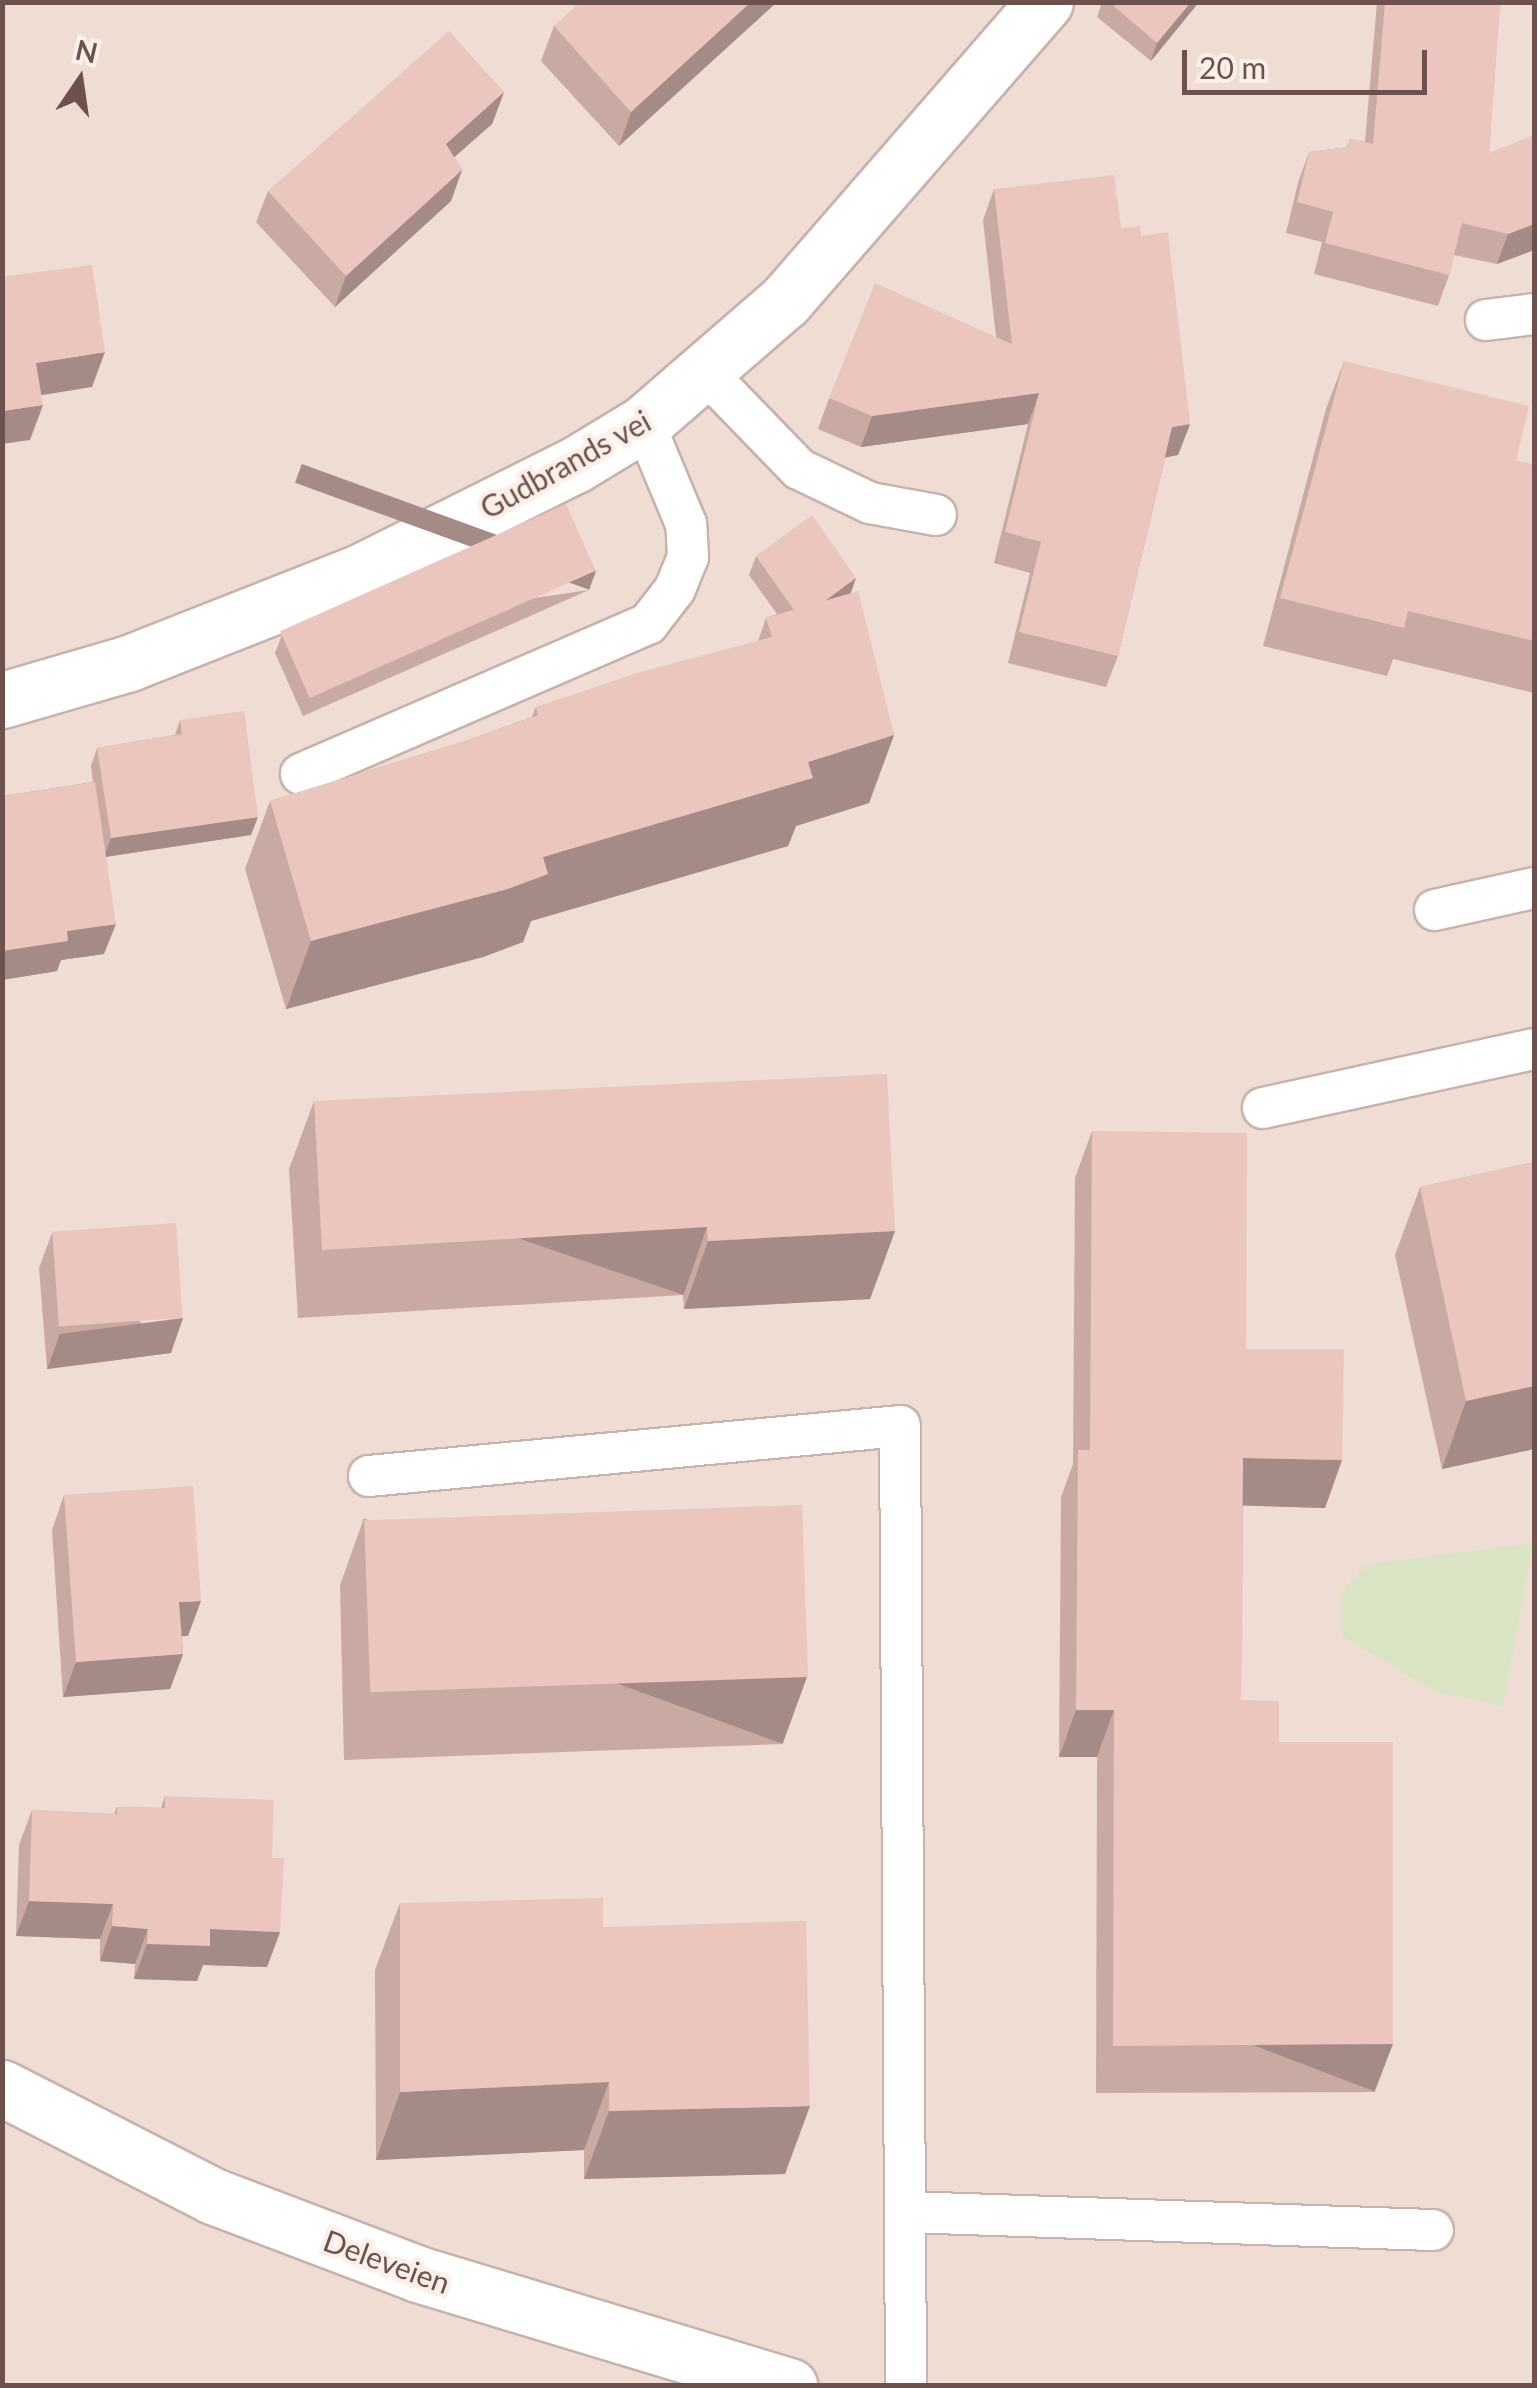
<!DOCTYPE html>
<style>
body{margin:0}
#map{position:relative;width:1537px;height:2388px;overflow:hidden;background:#f9ece3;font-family:Lato,sans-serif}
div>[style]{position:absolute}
.residential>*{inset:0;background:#efdcd3;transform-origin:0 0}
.green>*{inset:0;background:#d8e4c4}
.roads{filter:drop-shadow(2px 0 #c8b2ac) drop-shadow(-2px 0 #c8b2ac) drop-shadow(0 2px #c8b2ac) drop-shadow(0 -2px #c8b2ac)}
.service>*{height:40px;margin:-20px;padding:0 20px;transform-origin:20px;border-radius:20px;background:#fff}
.minor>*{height:55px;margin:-27.5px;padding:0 27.5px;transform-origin:27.5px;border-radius:27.5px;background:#fff}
.wall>*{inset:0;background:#c9aaa3}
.shaded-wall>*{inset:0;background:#a48b85;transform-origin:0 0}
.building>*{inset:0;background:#eac6be;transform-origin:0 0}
span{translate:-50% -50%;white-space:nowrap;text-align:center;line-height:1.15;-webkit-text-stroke:9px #fcf0e9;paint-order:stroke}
.street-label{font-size:30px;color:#6d514d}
.frame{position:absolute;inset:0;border:5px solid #6d514d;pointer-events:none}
.north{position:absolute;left:30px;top:30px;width:100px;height:100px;-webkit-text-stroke:8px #fcf0e9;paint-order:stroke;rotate:13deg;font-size:28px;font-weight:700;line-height:40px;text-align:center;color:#6d514d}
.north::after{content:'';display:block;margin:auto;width:35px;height:45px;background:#6d514d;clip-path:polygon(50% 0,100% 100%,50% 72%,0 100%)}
.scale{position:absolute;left:1182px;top:50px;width:245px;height:45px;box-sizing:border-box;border:5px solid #6d514d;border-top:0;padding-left:12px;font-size:30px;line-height:35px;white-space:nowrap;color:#6d514d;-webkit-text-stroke:8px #fcf0e9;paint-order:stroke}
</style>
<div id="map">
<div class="residential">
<i style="left:3px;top:3px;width:1531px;height:2382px"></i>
</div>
<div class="green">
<i style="clip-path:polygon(1533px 1543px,1503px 1706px,1434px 1691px,1341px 1635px,1342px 1591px,1367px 1564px)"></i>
</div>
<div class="roads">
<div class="service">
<i style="left:1486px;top:320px;width:48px;rotate:-7.1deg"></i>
<i style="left:706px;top:373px;width:134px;rotate:45.9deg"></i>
<i style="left:799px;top:469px;width:79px;rotate:25.6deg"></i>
<i style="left:870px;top:503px;width:67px;rotate:10.3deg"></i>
<i style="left:301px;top:774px;width:378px;rotate:-23.4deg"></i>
<i style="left:648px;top:624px;width:44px;rotate:-52.4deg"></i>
<i style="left:675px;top:589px;width:35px;rotate:-68deg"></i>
<i style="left:688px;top:557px;width:33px;rotate:-93deg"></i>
<i style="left:686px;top:524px;width:109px;rotate:-112.6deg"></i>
<i style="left:1435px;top:910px;width:101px;rotate:-12.5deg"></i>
<i style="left:1263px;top:1108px;width:277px;rotate:-12.3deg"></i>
<i style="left:369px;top:1476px;width:533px;rotate:-5.38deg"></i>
<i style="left:900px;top:1426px;width:960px;rotate:89.64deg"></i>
<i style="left:906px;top:2212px;width:527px;rotate:1.96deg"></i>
</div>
<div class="minor">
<i style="left:2px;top:700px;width:132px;rotate:-16.2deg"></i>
<i style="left:129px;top:663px;width:248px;rotate:-21.5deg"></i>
<i style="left:360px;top:572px;width:240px;rotate:-26.5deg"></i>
<i style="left:575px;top:465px;width:81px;rotate:-31.3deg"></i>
<i style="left:644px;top:423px;width:186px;rotate:-40.9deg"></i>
<i style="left:785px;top:301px;width:396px;rotate:-49deg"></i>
<i style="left:2px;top:2088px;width:237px;rotate:27.1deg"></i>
<i style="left:213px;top:2196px;width:219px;rotate:20.8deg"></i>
<i style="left:418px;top:2274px;width:388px;rotate:16.8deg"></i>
</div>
</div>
<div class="wall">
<i style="clip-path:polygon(777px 2px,619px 146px,541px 61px,554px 26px)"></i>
<i style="clip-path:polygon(1102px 2px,1199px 2px,1151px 61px,1097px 17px)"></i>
<i style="clip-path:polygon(1377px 2px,1500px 2px,1489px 153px,1534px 250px,1497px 264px,1454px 255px,1449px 275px,1438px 306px,1314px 274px,1322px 242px,1286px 233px,1298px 183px,1309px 152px,1347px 147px,1350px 139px,1365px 142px)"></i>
<i style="clip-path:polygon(504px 92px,492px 124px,454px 157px,462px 170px,451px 201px,335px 307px,256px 222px,268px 191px)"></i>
<i style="clip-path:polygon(994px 189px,1141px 236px,1190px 424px,1178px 455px,1165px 458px,1118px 656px,1106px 687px,1008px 663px,1030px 573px,994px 563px,1028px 424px,861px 447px,818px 429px,829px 398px,996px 337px,983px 220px)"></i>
<i style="clip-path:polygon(1344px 361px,1516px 461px,1534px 465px,1534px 693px,1393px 659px,1387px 676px,1263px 646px,1326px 409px)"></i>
<i style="clip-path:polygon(756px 556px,856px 578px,851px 593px,894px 735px,869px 803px,796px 826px,788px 846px,531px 921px,523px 942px,483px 957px,286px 1009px,245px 869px,270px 801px,468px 740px,532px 717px,536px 707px,758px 641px,766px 618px,777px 614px,749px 575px)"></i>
<i style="clip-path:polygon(589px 590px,303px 716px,275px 653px,282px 635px)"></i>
<i style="clip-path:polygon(180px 720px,251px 835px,106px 857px,104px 954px,61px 960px,57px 971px,2px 980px,2px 796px,93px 782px,91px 766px,97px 748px,175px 735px)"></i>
<i style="clip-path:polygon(314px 1101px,895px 1231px,870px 1299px,684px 1309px,683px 1295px,298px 1318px,289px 1169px)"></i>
<i style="clip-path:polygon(1092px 1131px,1246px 1349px,1342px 1460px,1325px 1508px,1243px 1505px,1241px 1700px,1279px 1742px,1375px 2092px,1096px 2093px,1097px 1757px,1059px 1757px,1061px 1497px,1073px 1464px,1075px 1178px)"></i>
<i style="clip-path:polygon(1534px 1162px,1534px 1449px,1442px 1469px,1395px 1255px,1420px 1187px)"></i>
<i style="clip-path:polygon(52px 1233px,171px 1353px,47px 1369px,39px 1268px)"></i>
<i style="clip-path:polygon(64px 1495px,188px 1636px,182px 1636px,183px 1654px,170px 1689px,63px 1697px,52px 1530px)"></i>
<i style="clip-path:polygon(364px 1518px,783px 1744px,344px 1760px,340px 1585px)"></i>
<i style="clip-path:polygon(165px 1796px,272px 1858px,280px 1932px,267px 1967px,203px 1965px,197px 1981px,134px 1979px,135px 1964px,100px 1961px,100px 1939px,16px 1936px,19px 1845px,32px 1810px,114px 1814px,117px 1807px,161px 1808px)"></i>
<i style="clip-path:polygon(400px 1903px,603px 1927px,785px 2174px,584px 2179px,584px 2150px,376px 2160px,375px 1970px)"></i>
</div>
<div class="shaded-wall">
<i style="clip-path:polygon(751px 2px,777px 2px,619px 146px,631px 112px)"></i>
<i style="clip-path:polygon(1191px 2px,1199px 2px,1151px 61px,1157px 43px)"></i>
<i style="clip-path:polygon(504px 92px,492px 124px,434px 175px,446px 144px)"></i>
<i style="clip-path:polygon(462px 170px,451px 201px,335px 307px,346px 276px)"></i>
<i style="clip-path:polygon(1534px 224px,1534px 250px,1497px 264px,1508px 234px)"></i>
<i style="clip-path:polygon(105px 352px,92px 387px,24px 398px,36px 363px)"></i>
<i style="clip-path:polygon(1039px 393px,1028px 424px,861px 447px,872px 416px)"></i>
<i style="clip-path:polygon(43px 405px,30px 440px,2px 444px,2px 411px)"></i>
<i style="clip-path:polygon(1190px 424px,1178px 455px,1161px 458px,1172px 427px)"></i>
<i style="left:596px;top:571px;width:20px;height:313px;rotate:110deg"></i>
<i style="clip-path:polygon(856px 578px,849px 597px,800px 618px)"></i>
<i style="clip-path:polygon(894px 735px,869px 803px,796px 826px,788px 846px,531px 921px,523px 942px,483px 957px,286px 1009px,311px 941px,808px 762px)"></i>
<i style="clip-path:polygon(258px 817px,251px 835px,104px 857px,111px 838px)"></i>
<i style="clip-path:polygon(116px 924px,104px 954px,61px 960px,57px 971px,2px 980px,2px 951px,67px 931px)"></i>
<i style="left:707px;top:1227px;width:72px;height:386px;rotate:109deg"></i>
<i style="clip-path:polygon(895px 1231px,870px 1299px,684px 1309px,708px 1241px)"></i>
<i style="clip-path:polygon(183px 1318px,171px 1353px,47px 1369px,60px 1334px)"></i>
<i style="clip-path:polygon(1534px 1386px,1534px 1449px,1442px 1469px,1466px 1401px)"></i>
<i style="clip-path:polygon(1243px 1458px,1342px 1460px,1325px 1508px,1226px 1505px)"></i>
<i style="clip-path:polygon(201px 1601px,188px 1636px,167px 1637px,179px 1602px)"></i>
<i style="clip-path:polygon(183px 1654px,170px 1689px,63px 1697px,76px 1662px)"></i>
<i style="left:807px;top:1677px;width:71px;height:438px;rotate:110deg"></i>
<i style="clip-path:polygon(1076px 1710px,1114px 1710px,1097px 1757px,1059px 1757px)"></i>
<i style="clip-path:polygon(29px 1901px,113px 1904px,100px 1939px,16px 1936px)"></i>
<i style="clip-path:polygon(112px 1926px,148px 1929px,135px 1964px,100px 1961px)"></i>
<i style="clip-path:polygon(210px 1929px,280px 1932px,267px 1967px,203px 1965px,197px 1981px,134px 1979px,147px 1944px)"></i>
<i style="left:1393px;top:2044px;width:51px;height:280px;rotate:111deg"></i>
<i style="clip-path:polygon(609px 2082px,584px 2150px,376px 2160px,400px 2092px)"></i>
<i style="clip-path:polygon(810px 2106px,785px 2174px,584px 2179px,609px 2111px)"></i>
</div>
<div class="building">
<i style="clip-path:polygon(580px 2px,751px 2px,631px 112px,554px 26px)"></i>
<i style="clip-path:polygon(1109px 2px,1191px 2px,1157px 43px)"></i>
<i style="clip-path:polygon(1385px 2px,1500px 2px,1489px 153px,1534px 135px,1534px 224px,1508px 234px,1462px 223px,1449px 275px,1325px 243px,1333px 212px,1297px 202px,1309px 152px,1348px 147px,1350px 139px,1373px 144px)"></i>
<i style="clip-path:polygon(449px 31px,504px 92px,446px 144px,462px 170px,346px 276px,268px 191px)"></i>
<i style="clip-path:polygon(1114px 175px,1121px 228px,1140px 226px,1141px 236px,1168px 232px,1190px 424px,1172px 427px,1118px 656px,1019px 632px,1041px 542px,1005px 532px,1039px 393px,872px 416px,829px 398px,875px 283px,1012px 344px,994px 189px)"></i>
<i style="clip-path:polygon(92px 265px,105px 352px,36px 363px,43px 405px,2px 411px,2px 277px)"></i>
<i style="clip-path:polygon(1344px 361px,1529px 406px,1516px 461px,1534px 465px,1534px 641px,1408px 611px,1404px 628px,1280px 598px)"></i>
<i style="left:566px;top:504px;width:73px;height:313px;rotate:66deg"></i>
<i style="clip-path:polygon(812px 515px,856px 578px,825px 601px,794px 610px,756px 556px)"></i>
<i style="clip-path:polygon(858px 591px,894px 735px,808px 762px,813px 778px,543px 857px,548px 874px,508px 889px,311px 941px,270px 801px,468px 740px,538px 715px,536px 707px,637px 673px,772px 637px,766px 618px)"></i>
<i style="clip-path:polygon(244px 711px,258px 817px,111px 838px,97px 748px,182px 734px,180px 720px)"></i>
<i style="clip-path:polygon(95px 782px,116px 924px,67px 931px,68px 941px,2px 951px,2px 796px)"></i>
<i style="clip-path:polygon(887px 1074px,895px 1231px,708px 1241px,707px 1227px,322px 1250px,314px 1101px)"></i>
<i style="clip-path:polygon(1092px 1131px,1247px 1133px,1246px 1349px,1344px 1349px,1342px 1460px,1243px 1458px,1241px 1700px,1279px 1701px,1279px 1742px,1393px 1742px,1393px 2044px,1113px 2046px,1114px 1710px,1076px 1710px,1078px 1450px,1090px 1450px)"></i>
<i style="clip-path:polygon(1534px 1162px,1534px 1386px,1466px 1401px,1420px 1187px)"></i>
<i style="left:176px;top:1223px;width:95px;height:124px;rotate:86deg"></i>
<i style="clip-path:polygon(193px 1486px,201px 1601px,179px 1602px,183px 1654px,76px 1662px,64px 1495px)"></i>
<i style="left:802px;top:1505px;width:172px;height:438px;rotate:88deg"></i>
<i style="clip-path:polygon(165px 1796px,274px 1800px,272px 1858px,284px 1858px,280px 1932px,210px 1929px,210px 1946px,147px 1944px,148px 1929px,112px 1926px,113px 1904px,29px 1901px,32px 1810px,117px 1814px,117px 1807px,165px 1808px)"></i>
<i style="clip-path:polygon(603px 1898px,603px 1927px,806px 1921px,810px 2106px,609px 2111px,609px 2082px,400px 2092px,400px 1903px)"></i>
</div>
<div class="street-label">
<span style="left:565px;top:464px;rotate:-29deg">Gudbrands vei</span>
<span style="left:387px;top:2261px;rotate:20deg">Deleveien</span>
</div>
<div class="frame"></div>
<div class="north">N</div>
<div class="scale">20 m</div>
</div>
